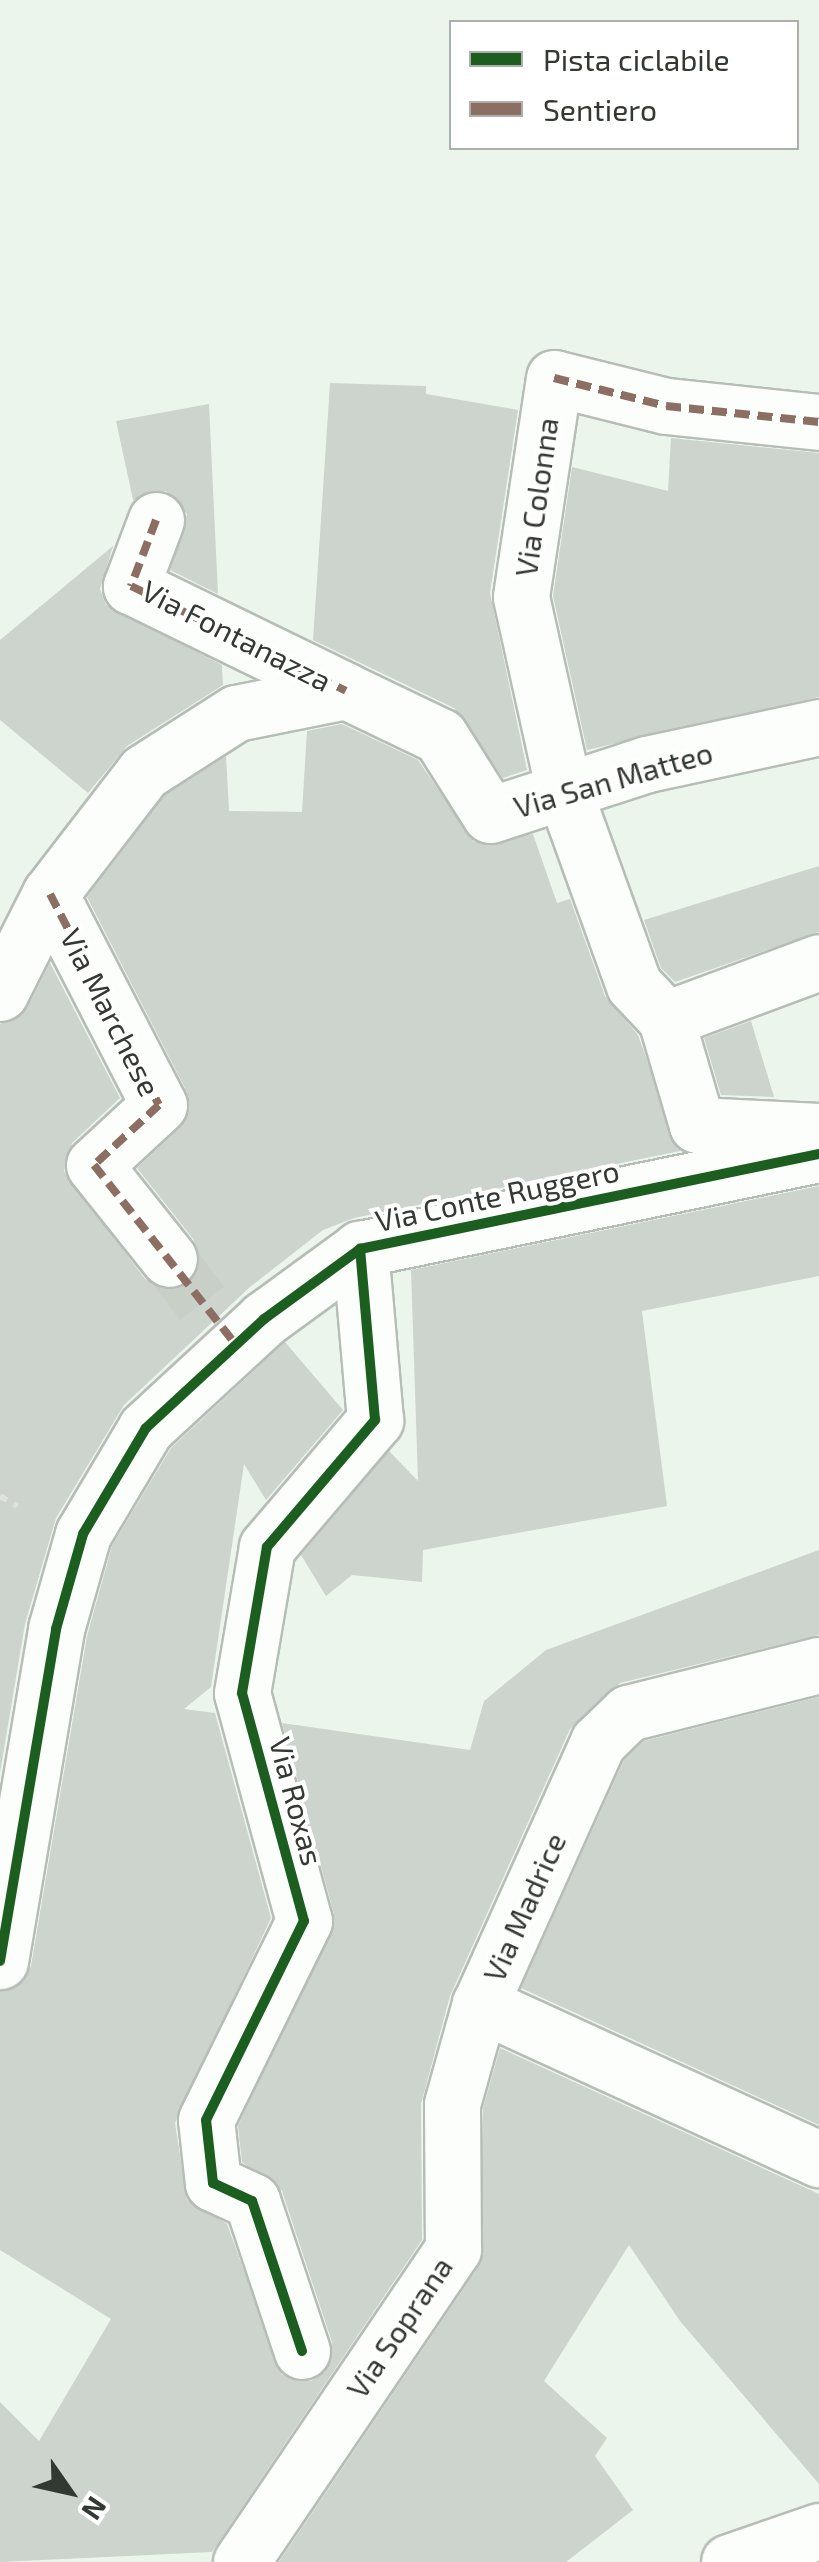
<!DOCTYPE html>
<style>
body{margin:0}
#map{position:relative;width:819px;height:2562px;overflow:hidden;background:#ecf5ec;font-family:"Exo 2",sans-serif}
div>[style]{position:absolute}
.building>*{inset:0;background:#cdd3cd}
.minor-tunnel>*{height:55px;margin-top:-27.5px;transform-origin:0;background:repeating-linear-gradient(90deg,#c7cfc7 0 55px,transparent 0 83px)}
.path>*{height:6px;margin-top:-3px;transform-origin:0;background:repeating-linear-gradient(90deg,#e0e2e0 0 8px,transparent 0 16px)}
.roads{filter:drop-shadow(2px 0 #b6bdb6) drop-shadow(-2px 0 #b6bdb6) drop-shadow(0 2px #b6bdb6) drop-shadow(0 -2px #b6bdb6)}
.minor>*{height:55px;margin:-27.5px;padding:0 27.5px;transform-origin:27.5px;border-radius:27.5px;background:#fcfefc}
.quiet>*{height:8px;margin-top:-4px;transform-origin:0;background:repeating-linear-gradient(90deg,#8d6e63 0 15px,transparent 0 23px)}
.cycleway>*{height:10px;margin:-5px;padding:0 5px;transform-origin:5px;border-radius:5px;background:#1b5e20}
span{translate:-50% -50%;white-space:nowrap;text-align:center;line-height:1.15;-webkit-text-stroke:8px #fff;paint-order:stroke}
.street-label{font-size:30px;color:#323832}
.legend{position:absolute;left:449px;top:20px;width:350px;height:130px;box-sizing:border-box;background:#fff;border:2px solid #adafad;margin:0;padding:12px 18px;list-style:none;font-size:30px;color:#323832}
.legend li{display:flex;align-items:center;gap:20px;height:50px}
.legend b{width:50px;border:2px solid #adafad}
.north{position:absolute;left:20px;top:2442px;width:100px;height:100px;-webkit-text-stroke:8px #fff;paint-order:stroke;rotate:124deg;font-size:28px;font-weight:700;line-height:40px;text-align:center;color:#323832}
.north::after{content:'';display:block;margin:auto;width:35px;height:45px;background:#323832;clip-path:polygon(50% 0,100% 100%,50% 72%,0 100%)}
</style>
<div id="map">
<div class="building">
<i style="clip-path:polygon(330px 383px,426px 386px,426px 394px,518px 410px,490px 593px,527px 770px,503px 778px,454px 708px,313px 640px)"></i>
<i style="clip-path:polygon(209px 404px,218px 594px,170px 570px,187px 514px,166px 491px,133px 500px,116px 421px)"></i>
<i style="clip-path:polygon(671px 438px,819px 453px,819px 697px,587px 750px,553px 596px,572px 467px,668px 491px)"></i>
<i style="clip-path:polygon(113px 546px,100px 589px,106px 605px,222px 665px,223px 685px,127px 746px,88px 793px,0 720px,0 640px)"></i>
<i style="clip-path:polygon(342px 724px,418px 760px,474px 842px,533px 834px,557px 903px,570px 899px,605px 996px,638px 1035px,680px 1151px,354px 1218px,323px 1230px,250px 1287px,124px 1405px,56px 1518px,25px 1624px,0 1773px,0 1024px,27px 1008px,50px 963px,120px 1098px,72px 1143px,64px 1171px,145px 1279px,173px 1290px,188px 1284px,198px 1269px,194px 1240px,137px 1168px,181px 1127px,187px 1092px,87px 897px,165px 795px,226px 756px,229px 811px,302px 812px,307px 731px)"></i>
<i style="clip-path:polygon(819px 866px,819px 932px,675px 982px,661px 968px,644px 920px)"></i>
<i style="clip-path:polygon(751px 1021px,774px 1097px,721px 1095px,704px 1038px)"></i>
<i style="clip-path:polygon(819px 1186px,819px 1276px,642px 1311px,667px 1506px,423px 1550px,422px 1582px,352px 1575px,326px 1596px,301px 1555px,389px 1451px,418px 1481px,411px 1270px)"></i>
<i style="clip-path:polygon(285px 1342px,343px 1410px,266px 1500px,244px 1464px,211px 1687px,184px 1709px,215px 1713px,271px 1918px,175px 2123px,187px 2200px,227px 2224px,282px 2375px,311px 2381px,325px 2372px,332px 2342px,282px 2191px,242px 2162px,238px 2126px,334px 1914px,282px 1723px,470px 1750px,484px 1701px,546px 1650px,819px 1550px,819px 1635px,620px 1683px,570px 1729px,450px 1996px,421px 2104px,422px 2240px,212px 2552px,0 2562px,0 2402px,39px 2441px,111px 2319px,0 2250px,0 1991px,23px 1982px,31px 1966px,87px 1636px,112px 1546px,171px 1448px)"></i>
<i style="clip-path:polygon(819px 1697px,819px 2125px,521px 1988px,624px 1760px,644px 1741px)"></i>
<i style="clip-path:polygon(500px 2048px,819px 2194px,819px 2484px,680px 2321px,629px 2245px,544px 2381px,607px 2438px,595px 2456px,633px 2510px,566px 2562px,279px 2562px,479px 2266px,483px 2108px)"></i>
</div>
<div class="minor-tunnel">
<i style="left:169px;top:1259px;width:88px;rotate:52.9deg"></i>
</div>
<div class="path">
<i style="left:0;top:1496px;width:20px;rotate:30deg"></i>
</div>
<div class="roads">
<div class="minor">
<i style="left:819px;top:422px;width:154px;rotate:-174deg"></i>
<i style="left:666px;top:406px;width:115px;rotate:-166deg"></i>
<i style="left:554px;top:378px;width:221px;rotate:98.6deg"></i>
<i style="left:521px;top:597px;width:199px;rotate:77.5deg"></i>
<i style="left:564px;top:791px;width:206px;rotate:70.2deg"></i>
<i style="left:634px;top:985px;width:47px;rotate:46.7deg"></i>
<i style="left:666px;top:1019px;width:110px;rotate:73.7deg"></i>
<i style="left:697px;top:1125px;width:122px;rotate:2.8deg"></i>
<i style="left:156px;top:520px;width:71px;rotate:110.7deg"></i>
<i style="left:131px;top:586px;width:239px;rotate:26deg"></i>
<i style="left:50px;top:894px;width:237px;rotate:62.7deg"></i>
<i style="left:159px;top:1105px;width:88px;rotate:137.3deg"></i>
<i style="left:94px;top:1165px;width:120px;rotate:51.4deg"></i>
<i style="left:0;top:993px;width:111px;rotate:-63.2deg"></i>
<i style="left:50px;top:894px;width:154px;rotate:-52.4deg"></i>
<i style="left:144px;top:772px;width:109px;rotate:-32.7deg"></i>
<i style="left:236px;top:713px;width:112px;rotate:-11.3deg"></i>
<i style="left:346px;top:691px;width:104px;rotate:25.6deg"></i>
<i style="left:440px;top:736px;width:93px;rotate:57.7deg"></i>
<i style="left:490px;top:815px;width:165px;rotate:-18deg"></i>
<i style="left:647px;top:764px;width:176px;rotate:-12.1deg"></i>
<i style="left:666px;top:1019px;width:163px;rotate:-20.4deg"></i>
<i style="left:819px;top:1665px;width:197px;rotate:165.9deg"></i>
<i style="left:628px;top:1713px;width:42px;rotate:136deg"></i>
<i style="left:598px;top:1742px;width:287px;rotate:114.2deg"></i>
<i style="left:480px;top:2004px;width:373px;rotate:24.6deg"></i>
<i style="left:0;top:1961px;width:337px;rotate:-80.4deg"></i>
<i style="left:56px;top:1629px;width:99px;rotate:-74.1deg"></i>
<i style="left:83px;top:1534px;width:123px;rotate:-59.3deg"></i>
<i style="left:146px;top:1428px;width:161px;rotate:-42.7deg"></i>
<i style="left:264px;top:1319px;width:119px;rotate:-36.1deg"></i>
<i style="left:360px;top:1249px;width:469px;rotate:-11.7deg"></i>
<i style="left:302px;top:2351px;width:158px;rotate:-108.4deg"></i>
<i style="left:252px;top:2201px;width:43px;rotate:-155.2deg"></i>
<i style="left:213px;top:2183px;width:63px;rotate:-96.3deg"></i>
<i style="left:206px;top:2120px;width:222px;rotate:-63.8deg"></i>
<i style="left:304px;top:1921px;width:236px;rotate:-105.2deg"></i>
<i style="left:242px;top:1693px;width:148px;rotate:-80.3deg"></i>
<i style="left:267px;top:1547px;width:167px;rotate:-49.6deg"></i>
<i style="left:375px;top:1420px;width:172px;rotate:-95deg"></i>
<i style="left:241px;top:2562px;width:378px;rotate:-55.9deg"></i>
<i style="left:453px;top:2249px;width:145px;rotate:-90.4deg"></i>
<i style="left:452px;top:2104px;width:104px;rotate:-74.4deg"></i>
<i style="left:729px;top:2562px;width:95px;rotate:-19deg"></i>
</div>
</div>
<div class="quiet">
<i style="left:554px;top:378px;width:115px;rotate:14deg"></i>
<i style="left:666px;top:406px;width:154px;rotate:6deg"></i>
<i style="left:156px;top:520px;width:71px;rotate:110.7deg"></i>
<i style="left:131px;top:586px;width:239px;rotate:26deg"></i>
<i style="left:50px;top:894px;width:237px;rotate:62.7deg"></i>
<i style="left:159px;top:1105px;width:88px;rotate:137.3deg"></i>
<i style="left:94px;top:1165px;width:229px;rotate:51.7deg"></i>
</div>
<div class="cycleway">
<i style="left:0;top:1961px;width:337px;rotate:-80.4deg"></i>
<i style="left:56px;top:1629px;width:99px;rotate:-74.1deg"></i>
<i style="left:83px;top:1534px;width:123px;rotate:-59.3deg"></i>
<i style="left:146px;top:1428px;width:161px;rotate:-42.7deg"></i>
<i style="left:264px;top:1319px;width:119px;rotate:-36.1deg"></i>
<i style="left:360px;top:1249px;width:469px;rotate:-11.7deg"></i>
<i style="left:302px;top:2351px;width:158px;rotate:-108.4deg"></i>
<i style="left:252px;top:2201px;width:43px;rotate:-155.2deg"></i>
<i style="left:213px;top:2183px;width:63px;rotate:-96.3deg"></i>
<i style="left:206px;top:2120px;width:222px;rotate:-63.8deg"></i>
<i style="left:304px;top:1921px;width:236px;rotate:-105.2deg"></i>
<i style="left:242px;top:1693px;width:148px;rotate:-80.3deg"></i>
<i style="left:267px;top:1547px;width:167px;rotate:-49.6deg"></i>
<i style="left:375px;top:1420px;width:172px;rotate:-95deg"></i>
</div>
<div class="street-label">
<span style="left:536px;top:497px;rotate:-82deg">Via Colonna</span>
<span style="left:237px;top:635px;rotate:27deg">Via Fontanazza</span>
<span style="left:613px;top:779px;rotate:-16deg">Via San Matteo</span>
<span style="left:111px;top:1012px;rotate:63deg">Via Marchese</span>
<span style="left:497px;top:1195px;rotate:-12deg">Via Conte Ruggero</span>
<span style="left:297px;top:1801px;rotate:75deg">Via Roxas</span>
<span style="left:524px;top:1907px;rotate:-66deg">Via Madrice</span>
<span style="left:399px;top:2327px;rotate:-56deg">Via Soprana</span>
</div>
<ul class="legend">
<li><b style="height:12px;background:#1b5e20"></b>Pista ciclabile</li>
<li><b style="height:12px;background:#8d6e63"></b>Sentiero</li>
</ul>
<div class="north">N</div>
</div>
